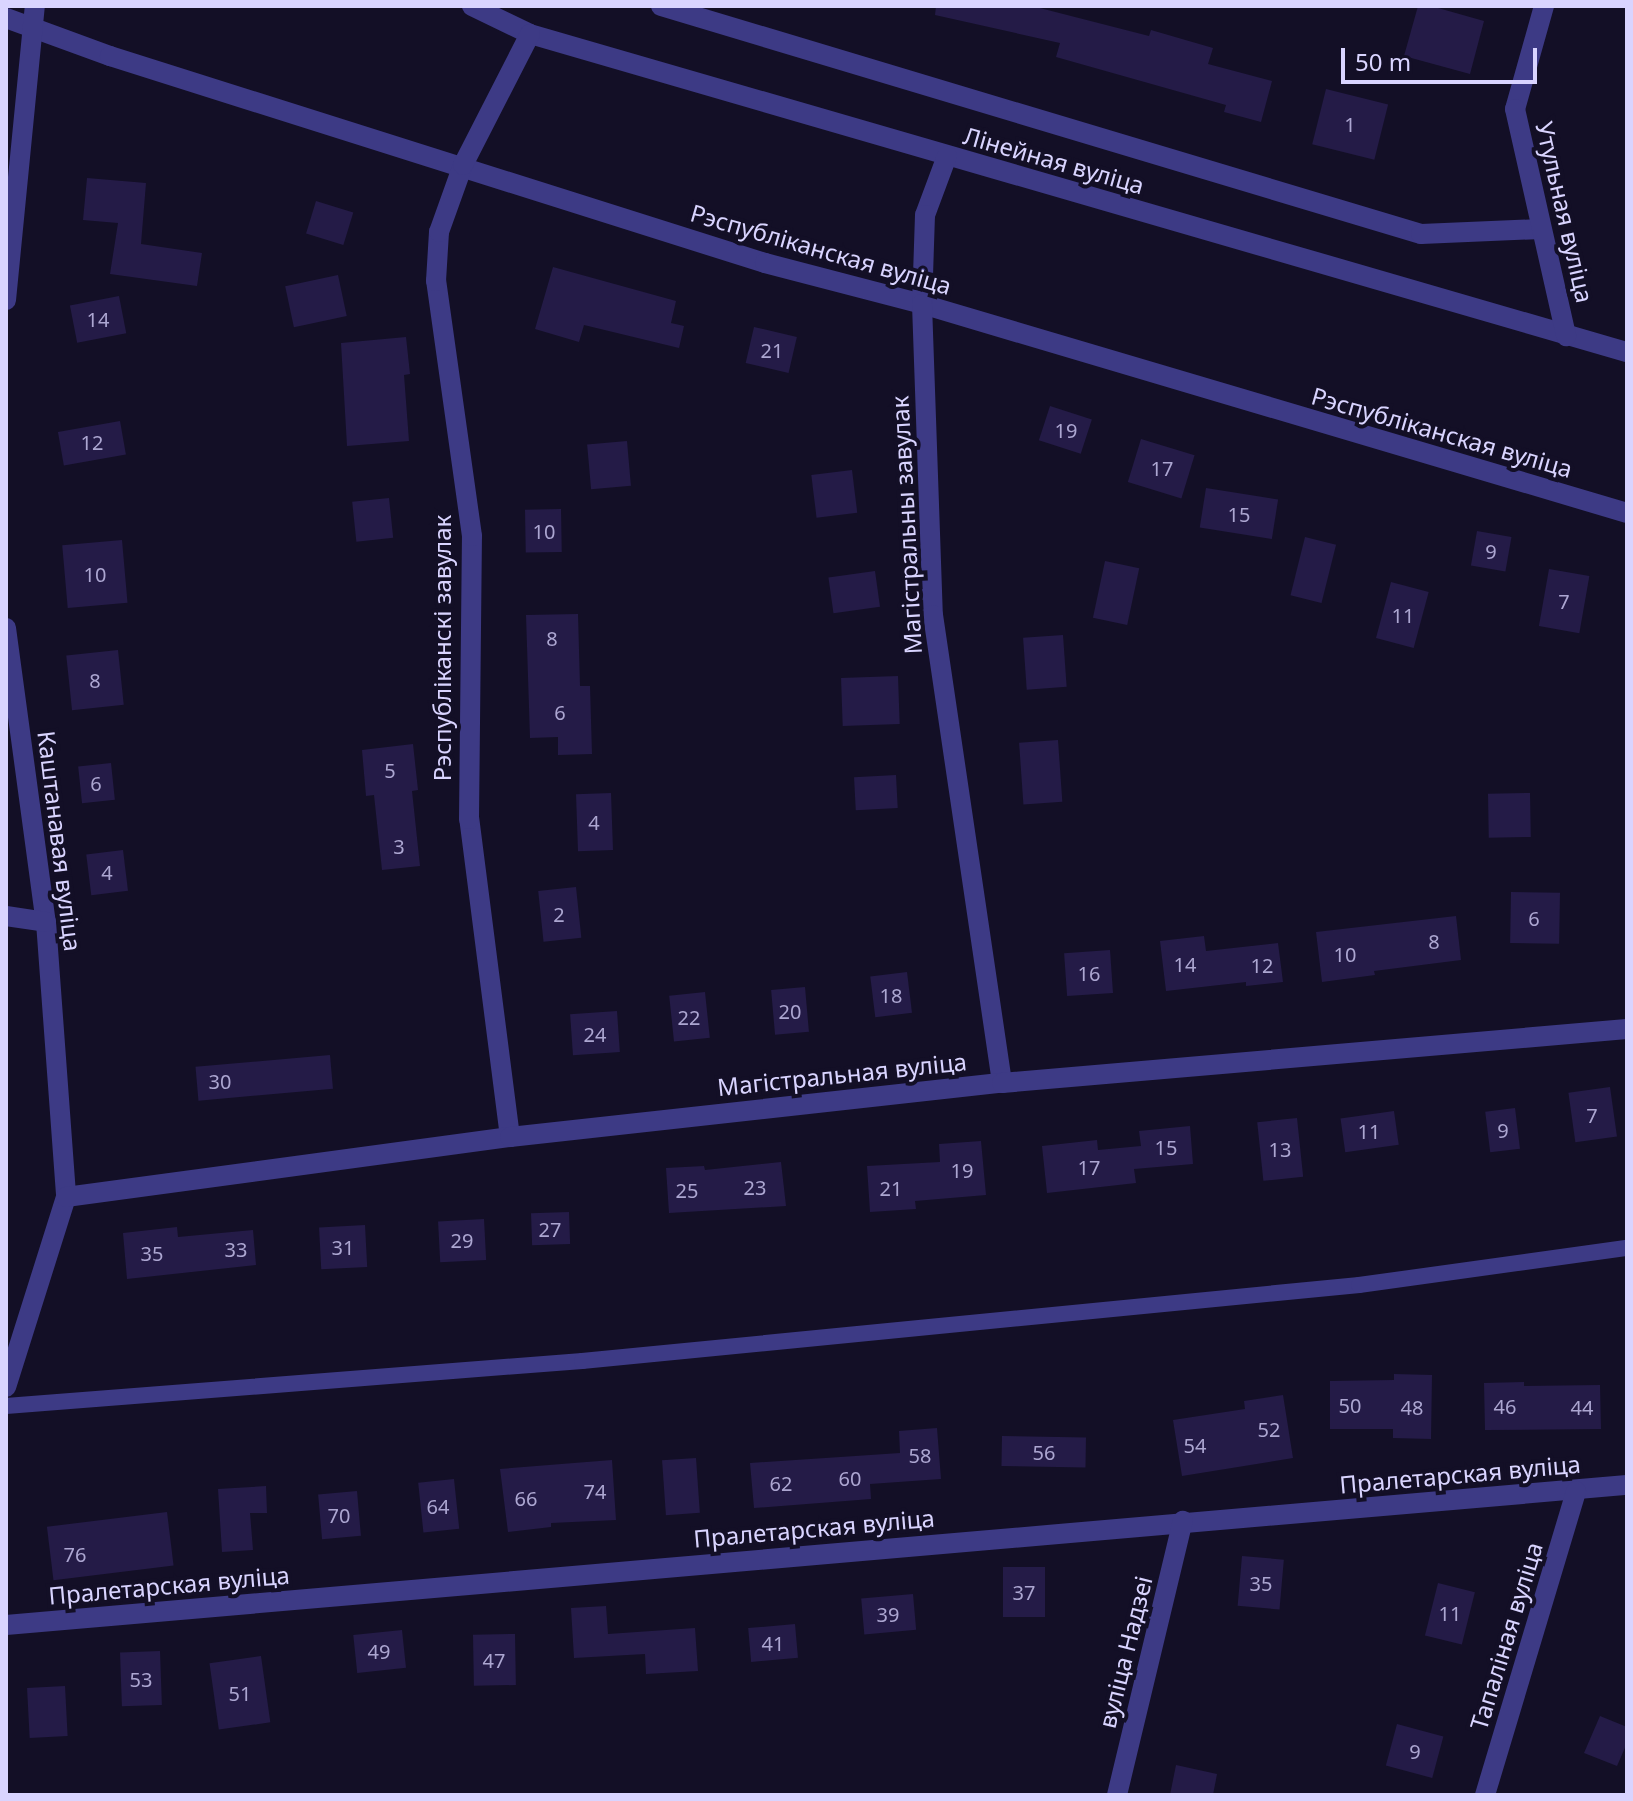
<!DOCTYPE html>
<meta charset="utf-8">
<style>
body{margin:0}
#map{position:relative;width:1633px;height:1801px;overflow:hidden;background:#130f26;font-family:"Noto Sans",sans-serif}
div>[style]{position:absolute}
.building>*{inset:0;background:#241b47;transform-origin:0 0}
.lane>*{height:16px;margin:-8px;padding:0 8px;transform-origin:8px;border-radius:8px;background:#3d3a85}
.street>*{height:20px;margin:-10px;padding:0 10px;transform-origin:10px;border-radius:10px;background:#3d3a85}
span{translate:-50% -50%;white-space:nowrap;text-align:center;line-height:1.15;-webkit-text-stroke:8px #130f26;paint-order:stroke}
.number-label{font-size:20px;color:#aca6d1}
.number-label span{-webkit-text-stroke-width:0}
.street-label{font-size:24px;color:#d9d4ff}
.frame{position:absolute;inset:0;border:8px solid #d9d4ff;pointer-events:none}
.scale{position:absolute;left:1341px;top:48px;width:196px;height:36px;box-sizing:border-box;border:4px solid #d9d4ff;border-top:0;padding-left:10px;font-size:24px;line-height:28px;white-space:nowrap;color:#d9d4ff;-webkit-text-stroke:6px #130f26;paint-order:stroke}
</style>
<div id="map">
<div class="building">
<i style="clip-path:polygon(936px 6px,1032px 6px,1149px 36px,1151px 30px,1213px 48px,1208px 64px,1272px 81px,1261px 122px,1224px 112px,1226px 105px,1056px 57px,1060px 43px,935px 15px)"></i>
<i style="clip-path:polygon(1418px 6px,1431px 6px,1484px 21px,1470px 74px,1404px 56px)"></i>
<i style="left:1326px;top:89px;width:64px;height:57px;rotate:14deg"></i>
<i style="clip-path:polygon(87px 178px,146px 183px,141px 244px,202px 253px,197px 286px,110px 274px,118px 223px,83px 220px)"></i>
<i style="left:316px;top:201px;width:39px;height:34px;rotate:17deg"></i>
<i style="clip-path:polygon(553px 267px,676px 301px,671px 323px,684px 326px,679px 348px,584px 325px,579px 342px,535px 329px)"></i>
<i style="left:338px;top:275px;width:42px;height:54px;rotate:78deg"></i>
<i style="left:119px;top:296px;width:38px;height:50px;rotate:79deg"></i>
<i style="left:754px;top:327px;width:44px;height:37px;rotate:13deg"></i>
<i style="clip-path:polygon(406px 337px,410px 374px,404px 375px,409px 441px,347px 446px,341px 343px)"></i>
<i style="left:1050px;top:406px;width:44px;height:36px;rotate:18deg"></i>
<i style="left:120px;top:421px;width:34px;height:63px;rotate:80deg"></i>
<i style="left:1141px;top:439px;width:56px;height:45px;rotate:17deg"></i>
<i style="left:627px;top:441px;width:45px;height:40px;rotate:85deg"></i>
<i style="left:852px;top:470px;width:43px;height:41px;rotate:83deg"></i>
<i style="left:1206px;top:488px;width:73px;height:40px;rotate:9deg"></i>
<i style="left:389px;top:498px;width:40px;height:37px;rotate:84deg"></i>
<i style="left:561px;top:509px;width:43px;height:36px;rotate:89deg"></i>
<i style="left:1477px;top:531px;width:35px;height:35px;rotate:10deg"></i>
<i style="left:1305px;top:537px;width:32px;height:60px;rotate:14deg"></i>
<i style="left:122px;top:540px;width:63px;height:60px;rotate:85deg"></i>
<i style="left:1105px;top:561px;width:35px;height:58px;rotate:12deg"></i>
<i style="left:1549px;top:569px;width:41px;height:58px;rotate:10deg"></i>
<i style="left:875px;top:571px;width:36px;height:47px;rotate:82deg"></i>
<i style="left:1391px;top:582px;width:39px;height:58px;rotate:15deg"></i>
<i style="clip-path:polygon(578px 614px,580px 686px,590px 686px,592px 754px,558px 755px,558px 737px,530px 738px,526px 615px)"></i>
<i style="left:1063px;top:635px;width:52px;height:40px;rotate:86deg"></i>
<i style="left:118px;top:650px;width:55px;height:52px;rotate:84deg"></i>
<i style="left:898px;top:676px;width:48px;height:57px;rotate:88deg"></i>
<i style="left:1058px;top:740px;width:62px;height:39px;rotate:86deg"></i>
<i style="clip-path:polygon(413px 744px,418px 790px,412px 791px,420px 866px,382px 870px,374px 795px,366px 796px,362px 750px)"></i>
<i style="left:111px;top:763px;width:37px;height:33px;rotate:84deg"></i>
<i style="left:896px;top:775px;width:33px;height:42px;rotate:87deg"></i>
<i style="left:611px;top:793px;width:57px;height:35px;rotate:88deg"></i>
<i style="left:1530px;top:793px;width:44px;height:42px;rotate:89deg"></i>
<i style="left:123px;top:850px;width:41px;height:37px;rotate:83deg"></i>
<i style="left:576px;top:887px;width:51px;height:38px;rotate:84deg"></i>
<i style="left:1511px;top:892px;width:49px;height:51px;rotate:1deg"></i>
<i style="clip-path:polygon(1456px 916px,1461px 960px,1374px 971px,1375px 975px,1322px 982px,1316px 932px)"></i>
<i style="clip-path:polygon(1204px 936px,1206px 951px,1278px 943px,1283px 982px,1246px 986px,1246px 982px,1166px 991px,1160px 941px)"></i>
<i style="left:1110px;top:950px;width:43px;height:46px;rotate:86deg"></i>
<i style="left:907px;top:972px;width:41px;height:37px;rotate:83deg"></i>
<i style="left:805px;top:987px;width:45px;height:34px;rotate:85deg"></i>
<i style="left:705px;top:992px;width:46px;height:36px;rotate:84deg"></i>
<i style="left:617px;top:1011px;width:41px;height:47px;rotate:86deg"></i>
<i style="left:330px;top:1055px;width:34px;height:135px;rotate:85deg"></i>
<i style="left:1610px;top:1087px;width:50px;height:42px;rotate:82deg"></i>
<i style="left:1515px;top:1108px;width:41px;height:30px;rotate:83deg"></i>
<i style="left:1394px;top:1111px;width:34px;height:54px;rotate:82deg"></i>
<i style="left:1297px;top:1118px;width:59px;height:40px;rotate:84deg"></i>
<i style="clip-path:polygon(1190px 1126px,1193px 1164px,1134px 1169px,1136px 1183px,1047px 1193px,1042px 1146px,1097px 1140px,1098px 1150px,1141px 1146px,1139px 1131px)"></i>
<i style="clip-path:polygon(981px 1141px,986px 1195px,915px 1201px,916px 1209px,870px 1212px,867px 1166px,940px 1162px,939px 1144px)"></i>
<i style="clip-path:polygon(781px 1162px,786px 1206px,669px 1213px,666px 1168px,704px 1166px,705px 1170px)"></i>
<i style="left:569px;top:1212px;width:32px;height:38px;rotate:88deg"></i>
<i style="left:484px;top:1219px;width:41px;height:46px;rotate:87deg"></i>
<i style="left:365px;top:1225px;width:42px;height:46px;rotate:87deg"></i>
<i style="clip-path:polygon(177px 1227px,178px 1237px,253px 1230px,256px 1265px,127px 1279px,123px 1233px)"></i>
<i style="clip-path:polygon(1394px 1374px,1432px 1375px,1431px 1439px,1393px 1438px,1393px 1429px,1330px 1429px,1330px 1381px,1394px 1380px)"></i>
<i style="clip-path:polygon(1524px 1382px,1524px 1386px,1600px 1385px,1601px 1429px,1485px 1430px,1484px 1383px)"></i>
<i style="clip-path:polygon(1283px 1395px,1293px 1458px,1182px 1476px,1173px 1420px,1245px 1409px,1244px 1401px)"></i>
<i style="clip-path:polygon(937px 1428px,941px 1479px,870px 1484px,871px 1499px,754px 1508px,750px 1463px,900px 1453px,899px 1431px)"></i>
<i style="left:1002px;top:1436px;width:84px;height:30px;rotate:1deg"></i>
<i style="left:696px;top:1458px;width:55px;height:34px;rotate:86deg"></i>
<i style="clip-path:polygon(612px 1460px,616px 1520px,551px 1523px,551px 1527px,508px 1532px,500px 1469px)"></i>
<i style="left:454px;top:1479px;width:50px;height:36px;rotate:84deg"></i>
<i style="clip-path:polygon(266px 1486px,267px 1513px,250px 1513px,253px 1550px,222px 1552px,218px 1489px)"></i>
<i style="left:357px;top:1491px;width:45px;height:39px;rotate:85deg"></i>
<i style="left:167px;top:1512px;width:54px;height:121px;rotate:83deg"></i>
<i style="left:1242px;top:1556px;width:42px;height:50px;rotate:5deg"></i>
<i style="left:1003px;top:1567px;width:42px;height:50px"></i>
<i style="left:1438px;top:1583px;width:38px;height:54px;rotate:14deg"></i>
<i style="left:913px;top:1594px;width:36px;height:52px;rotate:85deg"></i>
<i style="clip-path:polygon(606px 1606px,608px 1634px,695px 1628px,698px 1671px,646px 1674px,645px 1654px,574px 1658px,571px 1608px)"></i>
<i style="left:795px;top:1624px;width:34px;height:47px;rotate:85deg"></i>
<i style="left:402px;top:1630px;width:38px;height:49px;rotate:84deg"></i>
<i style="left:515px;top:1634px;width:51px;height:42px;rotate:89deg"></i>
<i style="left:160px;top:1651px;width:54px;height:40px;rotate:88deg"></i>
<i style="left:261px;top:1656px;width:67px;height:52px;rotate:82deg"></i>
<i style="left:65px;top:1686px;width:50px;height:38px;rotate:87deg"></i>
<i style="clip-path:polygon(1600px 1716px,1627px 1727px,1627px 1743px,1617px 1766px,1584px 1753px)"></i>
<i style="left:1397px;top:1724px;width:48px;height:43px;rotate:15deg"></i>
<i style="clip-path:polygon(1176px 1765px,1217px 1774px,1213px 1795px,1170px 1795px)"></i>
</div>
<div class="lane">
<i style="left:6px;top:1406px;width:578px;rotate:-4.47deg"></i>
<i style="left:582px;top:1361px;width:781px;rotate:-5.59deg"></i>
<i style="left:1359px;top:1285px;width:271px;rotate:-7.9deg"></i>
</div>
<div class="street">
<i style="left:472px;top:6px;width:64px;rotate:25.8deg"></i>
<i style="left:530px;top:34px;width:1142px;rotate:16.17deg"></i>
<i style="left:661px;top:6px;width:793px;rotate:16.7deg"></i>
<i style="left:1421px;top:234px;width:120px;rotate:-2.4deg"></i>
<i style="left:1544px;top:6px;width:107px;rotate:105.7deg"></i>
<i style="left:1515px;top:109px;width:233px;rotate:77.3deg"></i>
<i style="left:6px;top:18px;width:111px;rotate:20.1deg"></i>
<i style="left:110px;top:56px;width:687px;rotate:17.54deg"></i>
<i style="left:765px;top:263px;width:162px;rotate:14.6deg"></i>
<i style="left:922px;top:304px;width:735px;rotate:16.51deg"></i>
<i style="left:947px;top:156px;width:63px;rotate:110.4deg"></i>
<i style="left:925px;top:215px;width:89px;rotate:91.9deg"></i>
<i style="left:922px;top:304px;width:311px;rotate:88deg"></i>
<i style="left:933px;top:615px;width:473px;rotate:81.6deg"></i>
<i style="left:6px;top:300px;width:295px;rotate:-84.4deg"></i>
<i style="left:6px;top:628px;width:297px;rotate:82.3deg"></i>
<i style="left:46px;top:922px;width:276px;rotate:85.8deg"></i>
<i style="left:66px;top:1197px;width:199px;rotate:107.5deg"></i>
<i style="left:6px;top:916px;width:40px;rotate:8.5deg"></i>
<i style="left:510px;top:1137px;width:321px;rotate:-97.3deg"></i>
<i style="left:469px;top:819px;width:283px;rotate:-89.4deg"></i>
<i style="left:472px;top:536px;width:258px;rotate:-98deg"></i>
<i style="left:436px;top:281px;width:49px;rotate:-86.5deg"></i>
<i style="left:439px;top:232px;width:71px;rotate:-70.3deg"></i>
<i style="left:463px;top:165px;width:147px;rotate:-62.9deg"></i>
<i style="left:66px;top:1197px;width:448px;rotate:-7.7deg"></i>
<i style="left:510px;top:1137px;width:495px;rotate:-6.3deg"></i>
<i style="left:1002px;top:1083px;width:627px;rotate:-4.94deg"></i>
<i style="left:6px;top:1625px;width:1627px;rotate:-4.94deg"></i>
<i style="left:1117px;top:1795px;width:282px;rotate:-76.5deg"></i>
<i style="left:1485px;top:1795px;width:317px;rotate:-73.3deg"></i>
</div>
<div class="number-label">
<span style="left:1350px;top:124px">1</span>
<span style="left:98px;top:319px">14</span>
<span style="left:772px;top:350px">21</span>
<span style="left:1066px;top:430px">19</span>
<span style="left:92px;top:442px">12</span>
<span style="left:1162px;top:468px">17</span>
<span style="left:1239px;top:514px">15</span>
<span style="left:544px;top:531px">10</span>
<span style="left:1491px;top:551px">9</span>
<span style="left:95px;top:574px">10</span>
<span style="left:1564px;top:601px">7</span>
<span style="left:1403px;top:615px">11</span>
<span style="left:552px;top:638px">8</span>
<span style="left:95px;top:680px">8</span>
<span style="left:560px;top:712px">6</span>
<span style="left:390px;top:770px">5</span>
<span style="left:96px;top:783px">6</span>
<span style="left:594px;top:822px">4</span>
<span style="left:399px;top:846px">3</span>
<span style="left:107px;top:872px">4</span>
<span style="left:559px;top:914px">2</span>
<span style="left:1534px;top:918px">6</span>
<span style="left:1434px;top:941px">8</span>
<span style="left:1345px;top:954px">10</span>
<span style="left:1185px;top:964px">14</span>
<span style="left:1262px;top:965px">12</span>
<span style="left:1089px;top:973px">16</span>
<span style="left:891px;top:995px">18</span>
<span style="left:790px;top:1011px">20</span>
<span style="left:689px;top:1017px">22</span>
<span style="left:595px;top:1034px">24</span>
<span style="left:220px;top:1081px">30</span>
<span style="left:1592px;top:1115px">7</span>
<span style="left:1503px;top:1130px">9</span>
<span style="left:1369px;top:1131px">11</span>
<span style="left:1166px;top:1147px">15</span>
<span style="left:1280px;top:1149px">13</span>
<span style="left:1089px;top:1167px">17</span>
<span style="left:962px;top:1170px">19</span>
<span style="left:755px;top:1187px">23</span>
<span style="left:891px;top:1188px">21</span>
<span style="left:687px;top:1190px">25</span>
<span style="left:550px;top:1229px">27</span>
<span style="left:462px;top:1240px">29</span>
<span style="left:343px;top:1247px">31</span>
<span style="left:236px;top:1249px">33</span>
<span style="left:152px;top:1253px">35</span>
<span style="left:1350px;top:1405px">50</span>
<span style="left:1505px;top:1406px">46</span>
<span style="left:1412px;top:1407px">48</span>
<span style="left:1582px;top:1407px">44</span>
<span style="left:1269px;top:1429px">52</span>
<span style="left:1195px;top:1445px">54</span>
<span style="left:1044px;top:1452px">56</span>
<span style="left:920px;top:1455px">58</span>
<span style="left:850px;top:1478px">60</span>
<span style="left:781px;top:1483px">62</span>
<span style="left:595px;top:1491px">74</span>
<span style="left:526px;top:1498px">66</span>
<span style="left:438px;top:1506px">64</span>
<span style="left:339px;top:1515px">70</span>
<span style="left:75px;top:1554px">76</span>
<span style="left:1261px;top:1583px">35</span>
<span style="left:1024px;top:1592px">37</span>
<span style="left:1450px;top:1613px">11</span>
<span style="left:888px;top:1614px">39</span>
<span style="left:773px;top:1643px">41</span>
<span style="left:379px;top:1651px">49</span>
<span style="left:494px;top:1660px">47</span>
<span style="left:141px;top:1679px">53</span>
<span style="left:240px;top:1693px">51</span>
<span style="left:1415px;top:1751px">9</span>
</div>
<div class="street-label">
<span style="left:1054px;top:160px;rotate:16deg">Лінейная вуліца</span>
<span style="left:1565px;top:212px;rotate:77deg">Утульная вуліца</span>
<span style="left:821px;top:249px;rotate:16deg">Рэспубліканская вуліца</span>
<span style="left:1442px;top:432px;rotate:16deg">Рэспубліканская вуліца</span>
<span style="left:906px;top:525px;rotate:-93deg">Магістральны завулак</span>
<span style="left:442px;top:648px;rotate:-90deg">Рэспубліканскі завулак</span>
<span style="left:60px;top:841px;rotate:83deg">Каштанавая вуліца</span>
<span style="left:842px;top:1074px;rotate:-6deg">Магістральная вуліца</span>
<span style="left:1460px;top:1474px;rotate:-5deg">Пралетарская вуліца</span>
<span style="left:814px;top:1528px;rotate:-5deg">Пралетарская вуліца</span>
<span style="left:169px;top:1585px;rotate:-5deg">Пралетарская вуліца</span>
<span style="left:1506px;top:1636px;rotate:-73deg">Тапаліная вуліца</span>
<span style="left:1125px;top:1652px;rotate:-76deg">вуліца Надзеі</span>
</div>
<div class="frame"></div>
<div class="scale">50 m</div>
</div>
